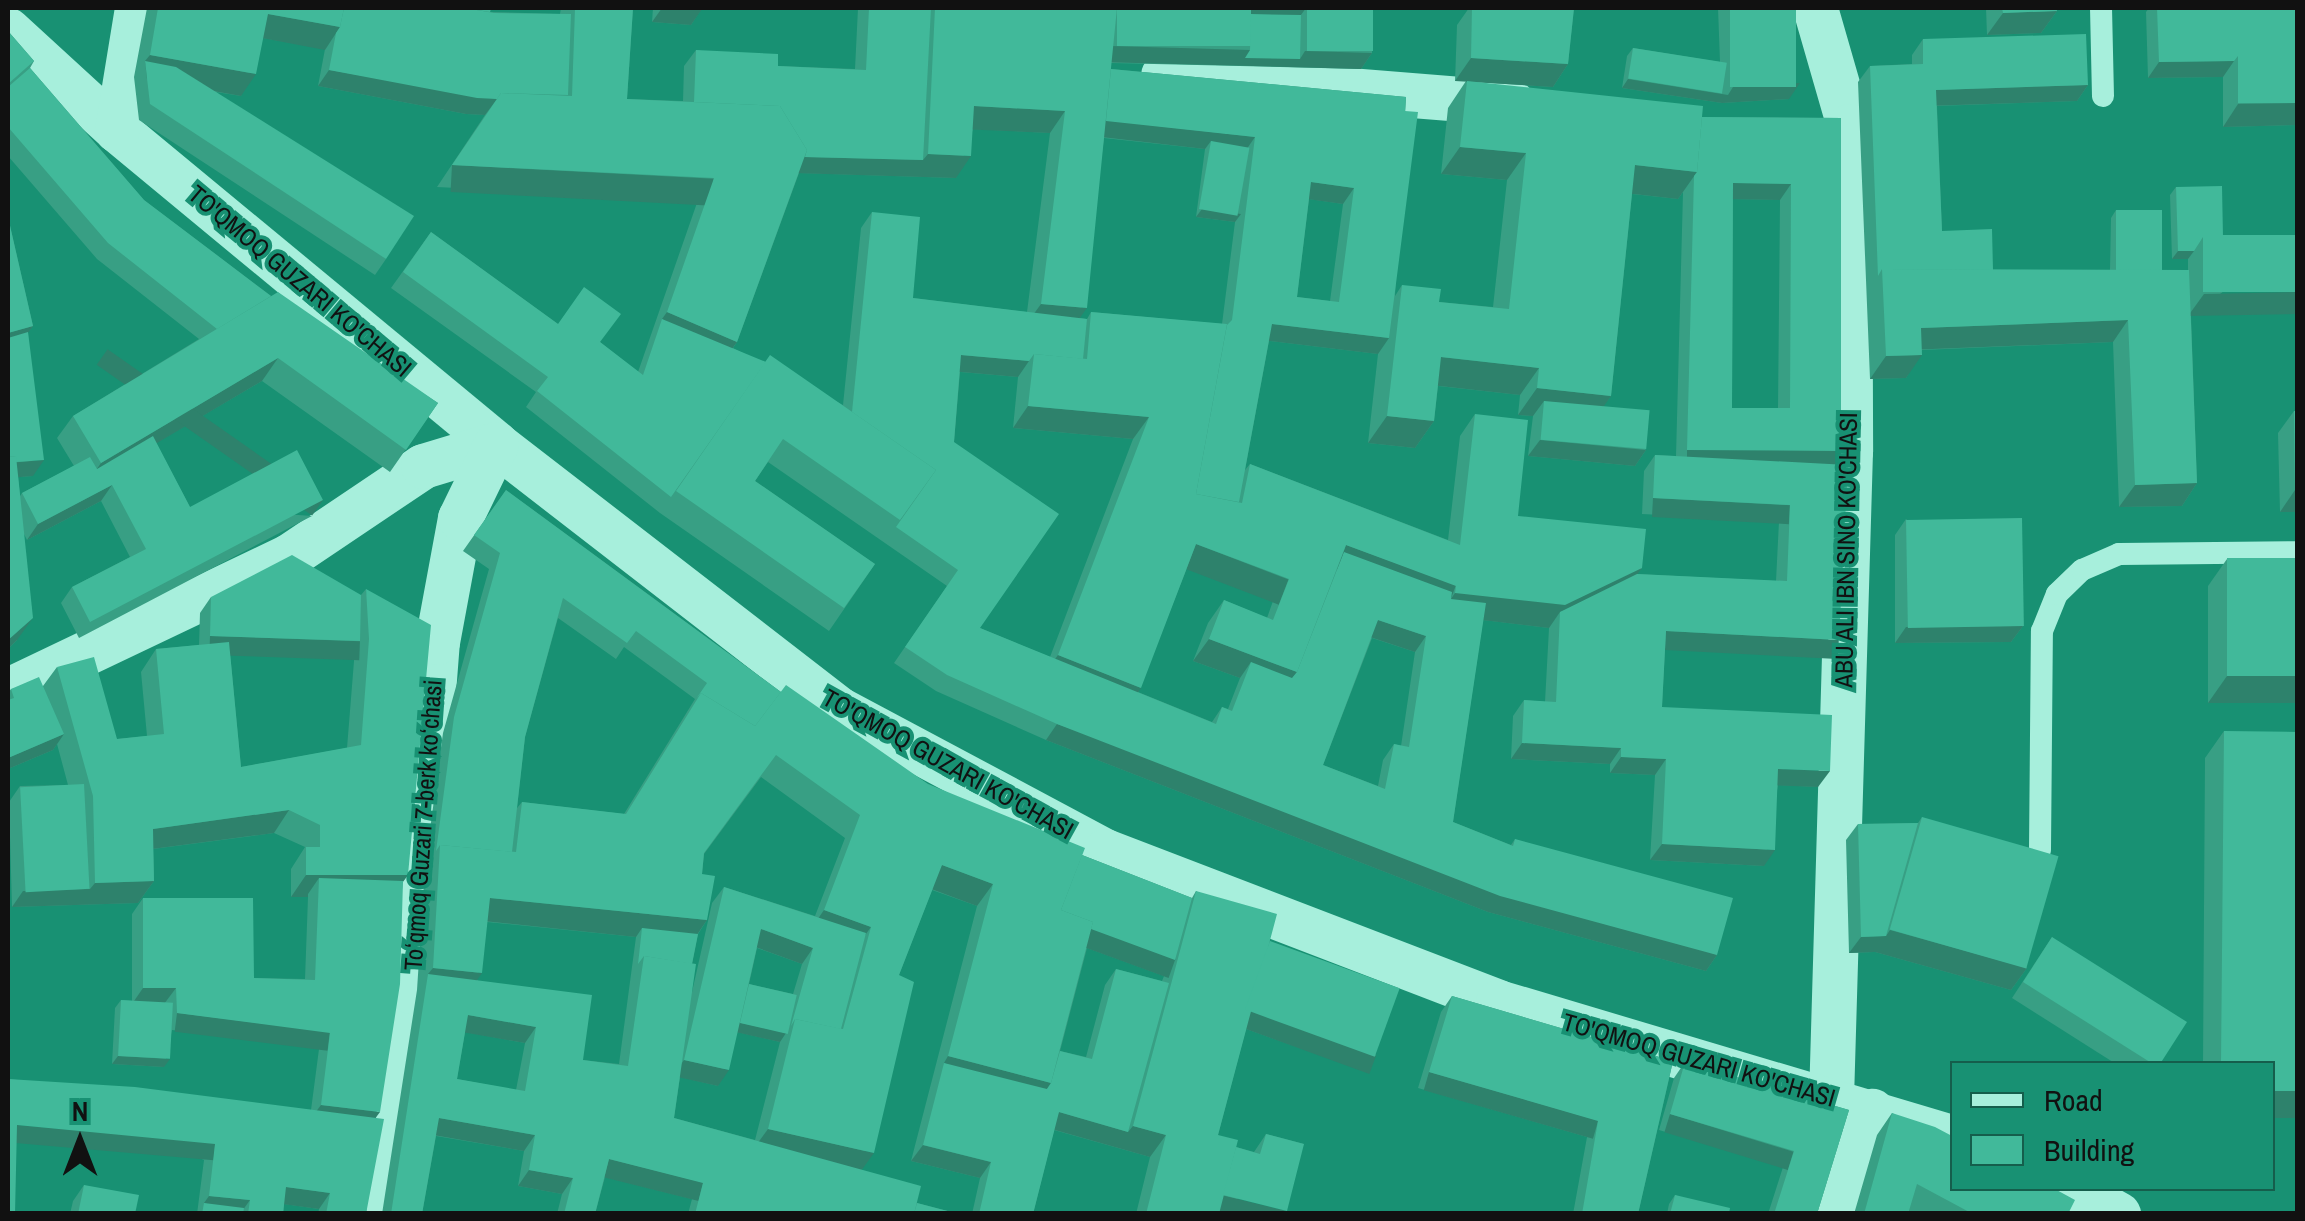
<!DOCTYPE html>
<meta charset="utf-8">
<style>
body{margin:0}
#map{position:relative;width:2305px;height:1221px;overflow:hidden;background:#189173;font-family:"Archivo Narrow",sans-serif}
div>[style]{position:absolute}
.lane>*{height:22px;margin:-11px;padding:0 11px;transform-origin:11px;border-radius:11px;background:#a7efdc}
.street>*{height:45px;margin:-22.5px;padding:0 22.5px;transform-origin:22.5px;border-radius:22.5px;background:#a7efdc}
.wall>*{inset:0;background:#389f84}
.shaded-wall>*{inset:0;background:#2e826c;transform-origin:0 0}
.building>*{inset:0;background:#41b99a;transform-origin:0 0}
span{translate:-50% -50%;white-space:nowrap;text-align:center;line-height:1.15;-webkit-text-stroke:8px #189173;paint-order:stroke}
.street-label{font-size:25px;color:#111}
.frame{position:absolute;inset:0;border:10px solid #111;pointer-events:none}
.legend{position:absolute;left:1950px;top:1061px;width:325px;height:130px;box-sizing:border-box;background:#189173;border:2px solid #155e4c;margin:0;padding:12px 18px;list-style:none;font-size:30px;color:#111}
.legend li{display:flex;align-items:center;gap:20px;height:50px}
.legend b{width:50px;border:2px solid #155e4c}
.north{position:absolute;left:30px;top:1091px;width:100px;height:100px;-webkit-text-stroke:8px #189173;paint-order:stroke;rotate:0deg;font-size:28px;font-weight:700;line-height:40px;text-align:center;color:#111}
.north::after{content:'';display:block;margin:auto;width:35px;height:45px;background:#111;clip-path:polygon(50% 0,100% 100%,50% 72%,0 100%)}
</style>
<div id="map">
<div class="lane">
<i style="left:2101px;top:8px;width:88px;rotate:88.7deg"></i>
<i style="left:2040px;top:850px;width:219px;rotate:-89.5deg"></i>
<i style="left:2042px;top:631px;width:40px;rotate:-68deg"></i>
<i style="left:2057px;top:594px;width:35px;rotate:-44deg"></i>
<i style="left:2082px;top:570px;width:40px;rotate:-23.4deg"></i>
<i style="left:2119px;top:554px;width:179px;rotate:-0.6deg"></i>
</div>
<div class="street">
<i style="left:1815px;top:8px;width:123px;rotate:73.9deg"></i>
<i style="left:1849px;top:126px;width:325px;rotate:89.8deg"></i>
<i style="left:1850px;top:451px;width:646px;rotate:91.68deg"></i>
<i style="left:8px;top:30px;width:148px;rotate:42.5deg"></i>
<i style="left:117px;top:130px;width:492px;rotate:39.6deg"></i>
<i style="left:496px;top:444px;width:433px;rotate:37.7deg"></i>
<i style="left:839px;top:709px;width:302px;rotate:28.1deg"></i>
<i style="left:1105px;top:851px;width:421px;rotate:21deg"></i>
<i style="left:1498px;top:1002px;width:474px;rotate:16.6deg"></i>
<i style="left:1163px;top:75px;width:351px;rotate:4.6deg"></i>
<i style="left:117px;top:130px;width:124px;rotate:-80.7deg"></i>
<i style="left:8px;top:690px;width:311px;rotate:-25.5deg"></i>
<i style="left:289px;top:556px;width:161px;rotate:-33.9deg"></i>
<i style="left:423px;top:466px;width:76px;rotate:-16.8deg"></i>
<i style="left:2071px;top:1188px;width:54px;rotate:29deg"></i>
<i style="left:370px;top:1214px;width:227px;rotate:-79.8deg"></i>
<i style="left:410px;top:991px;width:350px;rotate:-85.6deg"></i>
<i style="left:437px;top:642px;width:126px;rotate:-79.5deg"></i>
<i style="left:460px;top:518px;width:82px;rotate:-64.1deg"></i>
<i style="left:1837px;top:1214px;width:109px;rotate:-71.2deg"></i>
</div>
<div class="wall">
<i style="clip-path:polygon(evenodd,147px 8px,491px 8px,490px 12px,560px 14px,561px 8px,633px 8px,627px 99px,683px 101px,684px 66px,696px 50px,778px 66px,855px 69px,858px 8px,1373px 8px,1372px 53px,1361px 69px,1111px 63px,1111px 69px,1406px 97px,1395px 296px,1402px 285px,1439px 302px,1493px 307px,1507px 180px,1441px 174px,1448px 108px,1466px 81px,1455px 81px,1457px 25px,1469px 8px,1574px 8px,1568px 64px,1553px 87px,1475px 82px,1702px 117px,1841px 118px,1841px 451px,1832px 464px,1828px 656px,1665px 648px,1662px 707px,1818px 787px,1778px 785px,1764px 866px,1650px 860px,1655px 775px,1610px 773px,1610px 764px,1511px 759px,1513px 716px,1524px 700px,1545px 702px,1549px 628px,1483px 620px,1453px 822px,1511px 845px,1515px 839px,1717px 955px,1706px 971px,1488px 912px,1046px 740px,936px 691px,894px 663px,947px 586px,768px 462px,755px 481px,875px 564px,829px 631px,660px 513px,526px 407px,536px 392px,391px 288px,431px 232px,558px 324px,600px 342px,638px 372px,698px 200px,437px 187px,485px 115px,466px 114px,318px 86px,325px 49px,263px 38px,241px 96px,216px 92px,386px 259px,375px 275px,139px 120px,134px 77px,147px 8px,973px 129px,1050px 133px,1027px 312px,913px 298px,872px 212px,861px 228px,843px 405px,733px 348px,737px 342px,799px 173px,956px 178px,973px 129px,147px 8px,1104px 138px,1205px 149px,1196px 217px,1235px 222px,1222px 324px,1091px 312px,1087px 319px,1080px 318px,1104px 138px,147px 8px,1683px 192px,1676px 456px,1655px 455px,1644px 471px,1642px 514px,1779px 521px,1776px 581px,1637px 574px,1642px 568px,1518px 516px,1475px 414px,1460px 436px,1448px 540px,1250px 464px,1245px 470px,1269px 341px,1378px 354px,1368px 443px,1415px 448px,1434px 421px,1438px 386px,1520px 395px,1518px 415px,1533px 416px,1528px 456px,1635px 466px,1646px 450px,1603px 406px,1611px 396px,1632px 194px,1678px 199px,1683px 192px,147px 8px,1309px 199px,1343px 204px,1330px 301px,1297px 297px,1309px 199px,147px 8px,1733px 199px,1780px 200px,1778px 408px,1732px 408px,1733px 199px,147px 8px,960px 372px,1018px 377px,1013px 428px,1133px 439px,1050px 657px,980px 628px,954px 442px,960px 372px,147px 8px,1187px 568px,1273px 601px,1267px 618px,1224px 600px,1208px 623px,1193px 661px,1240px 678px,1228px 709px,1222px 707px,1212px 722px,1138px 692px,1187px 568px,147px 8px,1372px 638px,1415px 652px,1401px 746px,1394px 744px,1383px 760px,1378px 786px,1323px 765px,1372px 638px)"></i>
<i style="clip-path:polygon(653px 8px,702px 8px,691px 25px,652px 22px)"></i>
<i style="clip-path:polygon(1718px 8px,1796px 8px,1789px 99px,1722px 103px,1622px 88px,1627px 56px,1633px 48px,1720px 62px)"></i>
<i style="clip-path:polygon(1986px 8px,2056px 8px,2057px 11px,2041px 33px,1987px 35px)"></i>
<i style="clip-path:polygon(2149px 8px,2297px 8px,2298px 125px,2223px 127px,2223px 77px,2148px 78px,2146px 12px)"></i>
<i style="clip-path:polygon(8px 31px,34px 61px,30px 68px,144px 200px,271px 296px,438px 403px,390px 472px,262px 381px,156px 443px,190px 507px,312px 516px,79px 638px,61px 603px,72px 587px,130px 557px,101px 501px,27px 540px,24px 534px,17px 640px,8px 649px,8px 217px,33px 326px,28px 332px,33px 476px,18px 477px,20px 496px,22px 493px,74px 466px,57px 438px,73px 416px,199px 339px,97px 259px,8px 156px)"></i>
<i style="clip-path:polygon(1923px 39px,2088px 85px,2077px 101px,1937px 106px,1942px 231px,1993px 270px,2110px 270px,2111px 218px,2116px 210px,2161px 270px,2188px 270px,2188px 259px,2172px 259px,2170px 195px,2176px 187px,2223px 237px,2298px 235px,2191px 316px,2197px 483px,2182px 506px,2119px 507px,2113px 342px,1922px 350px,1906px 378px,1870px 379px,1858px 82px,1870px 66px,1912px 64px,1912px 55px)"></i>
<i style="clip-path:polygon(2294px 411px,2298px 411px,2298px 512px,2280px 512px,2278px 433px)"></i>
<i style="clip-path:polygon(evenodd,506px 490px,781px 692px,928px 784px,1082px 855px,1192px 898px,1196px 891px,1270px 941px,1376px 1055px,1365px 1071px,1246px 1029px,1218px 1135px,1236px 1147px,1254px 1152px,1266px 1134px,1304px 1144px,1219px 1214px,1136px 1214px,1150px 1157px,1054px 1130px,1033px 1214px,972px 1214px,980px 1178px,911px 1161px,977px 906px,932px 890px,899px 975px,862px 1170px,917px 1203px,959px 1214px,688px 1214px,692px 1199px,605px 1177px,595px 1214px,557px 1214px,562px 1194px,518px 1186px,524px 1151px,436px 1136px,422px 1214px,382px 1214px,417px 990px,425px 867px,443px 733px,489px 569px,463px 551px,506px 490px,558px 618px,616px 659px,624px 647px,695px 699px,624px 814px,522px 802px,517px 808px,525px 737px,558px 618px,506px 490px,761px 777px,845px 838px,815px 916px,724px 887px,712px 903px,692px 992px,692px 964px,698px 934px,707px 920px,702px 874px,704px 854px,761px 777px,506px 490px,487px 922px,636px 937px,619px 1064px,583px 1060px,477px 980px,487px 922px,506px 490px,757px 948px,802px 964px,793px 994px,749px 984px,757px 948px,506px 490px,1087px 948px,1164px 976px,1162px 981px,1116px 969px,1105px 985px,1086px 1057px,1060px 1051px,1087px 948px,506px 490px,465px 1032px,525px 1043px,516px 1090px,457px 1079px,465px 1032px,506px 490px,737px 1032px,780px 1042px,755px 1140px,674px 1118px,680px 1077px,718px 1086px,737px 1032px)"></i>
<i style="clip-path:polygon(1906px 519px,2023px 626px,2011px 642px,1895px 643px,1895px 535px)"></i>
<i style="clip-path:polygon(2227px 559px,2298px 703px,2208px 703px,2208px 586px)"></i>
<i style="clip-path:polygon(evenodd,366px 589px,408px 875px,403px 881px,376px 1118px,366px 1214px,318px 1214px,319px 1209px,284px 1204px,283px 1214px,197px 1214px,204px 1160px,8px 1079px,311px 1110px,319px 1049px,172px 1030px,164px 1067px,112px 1064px,115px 1008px,121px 1000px,132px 1001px,132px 914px,143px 898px,254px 978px,305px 979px,308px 897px,291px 897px,291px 869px,305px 847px,274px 833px,153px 849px,154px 881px,138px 903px,12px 907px,9px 802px,20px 786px,68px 785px,57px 744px,53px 750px,8px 769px,8px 693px,11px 689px,43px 686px,57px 667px,117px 739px,147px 736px,141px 672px,156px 649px,199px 645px,200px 613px,211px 597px,361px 595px,366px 589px,353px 651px,354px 661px,347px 748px,241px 767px,230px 653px,349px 657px,353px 651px)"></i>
<i style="clip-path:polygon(2224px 731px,2298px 1118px,2272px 1118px,2272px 1064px,2203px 1064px,2205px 758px)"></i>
<i style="clip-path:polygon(1922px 817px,2027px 968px,2011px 990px,1875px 952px,1849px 953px,1846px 840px,1858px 824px,1918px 823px)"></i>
<i style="clip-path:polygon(2052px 937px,2160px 1064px,2116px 1064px,2012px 998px)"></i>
<i style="clip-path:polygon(1452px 996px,1673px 1061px,1638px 1214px,1573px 1214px,1587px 1137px,1418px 1088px,1441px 1012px)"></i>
<i style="clip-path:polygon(1685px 1062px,1849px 1110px,1817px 1214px,1768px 1214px,1783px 1167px,1659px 1130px,1674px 1078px)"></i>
<i style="clip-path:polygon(1892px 1113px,2068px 1214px,1914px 1214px,1909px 1211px,1908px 1214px,1854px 1214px,1877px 1135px)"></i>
<i style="clip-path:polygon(84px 1185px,135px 1214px,70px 1214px,73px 1201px)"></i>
<i style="clip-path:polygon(1675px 1195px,1729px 1214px,1667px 1214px,1669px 1204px)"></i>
</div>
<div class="shaded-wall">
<i style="clip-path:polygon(662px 8px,681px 8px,702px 9px,691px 25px,652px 22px)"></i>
<i style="clip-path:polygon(1250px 8px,1306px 8px,1295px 23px,1246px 22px)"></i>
<i style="clip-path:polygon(2057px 11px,2041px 33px,1987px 35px,2003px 13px)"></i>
<i style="clip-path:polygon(268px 14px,340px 27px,325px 50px,252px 36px)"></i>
<i style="clip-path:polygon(1111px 46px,1250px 50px,1300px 59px,1305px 51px,1372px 53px,1361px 69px,1099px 62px)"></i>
<i style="clip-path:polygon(150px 55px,256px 74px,241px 96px,147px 79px,145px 61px)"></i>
<i style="clip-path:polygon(1471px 58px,1568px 64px,1553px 87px,1455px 81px)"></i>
<i style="clip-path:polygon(2234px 61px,2223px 77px,2148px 78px,2159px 62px)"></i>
<i style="clip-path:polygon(329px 70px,497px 99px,485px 115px,466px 114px,318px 86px)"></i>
<i style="clip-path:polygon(1628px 79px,1728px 95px,1733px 87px,1800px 83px,1789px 99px,1722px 103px,1622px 88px)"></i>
<i style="clip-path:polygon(2088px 85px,2077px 101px,1925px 106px,1936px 90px)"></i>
<i style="clip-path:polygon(2298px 103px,2298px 125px,2223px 127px,2238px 104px)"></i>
<i style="clip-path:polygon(974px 106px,1065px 111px,1050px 133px,959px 129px)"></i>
<i style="clip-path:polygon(1104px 120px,1255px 137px,1244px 153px,1211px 141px,1205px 149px,1093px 136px)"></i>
<i style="clip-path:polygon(1460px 147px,1526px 153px,1507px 180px,1441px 174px)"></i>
<i style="clip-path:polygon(928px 154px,971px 156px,956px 178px,792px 173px,803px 157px,923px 160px)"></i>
<i style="left:452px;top:165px;width:262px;height:27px;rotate:3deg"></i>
<i style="clip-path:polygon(1635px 165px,1697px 172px,1678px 199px,1616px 192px)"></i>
<i style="clip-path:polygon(1311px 182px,1354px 188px,1343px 204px,1300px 198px)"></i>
<i style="clip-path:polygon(1733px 183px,1791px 184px,1780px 200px,1722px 199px)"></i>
<i style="clip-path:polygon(1202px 209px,1241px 214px,1235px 222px,1196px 217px)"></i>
<i style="clip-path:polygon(2178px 251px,2194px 251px,2188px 259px,2172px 259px)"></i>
<i style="clip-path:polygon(2298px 292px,2298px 314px,2188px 316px,2204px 294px)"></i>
<i style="clip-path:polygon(1041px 304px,1087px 308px,1071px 330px,1025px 326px)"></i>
<i style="clip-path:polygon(667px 312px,737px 342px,721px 364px,662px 319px)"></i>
<i style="clip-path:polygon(2128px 320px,2113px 342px,1906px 350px,1921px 328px)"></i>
<i style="clip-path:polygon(1272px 324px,1389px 338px,1378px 354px,1261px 340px)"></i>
<i style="clip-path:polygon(33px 326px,17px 348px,8px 351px,8px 333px)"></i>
<i style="clip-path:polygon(961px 355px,1029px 361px,1018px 377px,950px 371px)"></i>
<i style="clip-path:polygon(1922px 355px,1906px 378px,1870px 379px,1886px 356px)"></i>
<i style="clip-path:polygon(1441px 357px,1539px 368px,1520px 395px,1422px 384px)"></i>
<i style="clip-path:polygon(278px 358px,262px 381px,86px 485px,101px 463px)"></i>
<i style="clip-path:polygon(1537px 388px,1611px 396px,1592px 423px,1544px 401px,1533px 416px,1518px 415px)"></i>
<i style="clip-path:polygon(1028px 406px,1149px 417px,1133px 439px,1013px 428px)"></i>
<i style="clip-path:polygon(1387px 416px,1434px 421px,1415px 448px,1368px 443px)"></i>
<i style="clip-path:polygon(1540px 440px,1646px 450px,1635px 466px,1528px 456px)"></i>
<i style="left:1687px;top:450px;width:154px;height:19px"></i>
<i style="clip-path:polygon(44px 460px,33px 476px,8px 478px,8px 463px)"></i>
<i style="clip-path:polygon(2197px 483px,2182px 506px,2119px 507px,2135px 485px)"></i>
<i style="clip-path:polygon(112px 485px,101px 501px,27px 540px,38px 524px)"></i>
<i style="clip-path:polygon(2295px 490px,2298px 490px,2298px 512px,2280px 512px)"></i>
<i style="left:1653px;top:498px;width:137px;height:19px;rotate:3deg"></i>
<i style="left:323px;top:500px;width:19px;height:263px;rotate:125deg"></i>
<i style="left:1196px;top:544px;width:99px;height:27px;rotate:21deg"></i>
<i style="left:1346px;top:545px;width:117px;height:26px;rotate:20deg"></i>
<i style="clip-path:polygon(1642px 568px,1626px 590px,1560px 612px,1549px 628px,1440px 615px,1455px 593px)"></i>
<i style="clip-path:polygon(33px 618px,17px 640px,8px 649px,8px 640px)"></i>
<i style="clip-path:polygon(1378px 620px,1426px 636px,1415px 652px,1367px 636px)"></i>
<i style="clip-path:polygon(2023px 626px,2011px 642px,1895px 643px,1906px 627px)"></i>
<i style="left:1666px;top:631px;width:173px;height:19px;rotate:3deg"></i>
<i style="left:210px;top:636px;width:150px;height:19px;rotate:2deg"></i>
<i style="clip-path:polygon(1209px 639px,1297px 672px,1281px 694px,1251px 662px,1240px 678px,1193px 661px)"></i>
<i style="clip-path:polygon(1058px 655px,1141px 688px,1125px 711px,1042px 677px)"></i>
<i style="clip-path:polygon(2227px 676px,2298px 676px,2298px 703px,2208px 703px)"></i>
<i style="clip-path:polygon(1057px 724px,1717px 955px,1706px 971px,1488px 912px,1046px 740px)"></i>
<i style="clip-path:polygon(64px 734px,53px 750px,8px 769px,8px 758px)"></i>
<i style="clip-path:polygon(1522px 743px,1621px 748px,1610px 764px,1511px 759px)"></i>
<i style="clip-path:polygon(1621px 757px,1666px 759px,1655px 775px,1610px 773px)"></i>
<i style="clip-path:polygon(1778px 769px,1830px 771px,1818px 787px,1767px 785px)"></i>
<i style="clip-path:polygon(289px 810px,274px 833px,137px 851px,153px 829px)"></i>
<i style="clip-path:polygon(1662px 844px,1775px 850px,1764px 866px,1650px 860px)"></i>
<i style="clip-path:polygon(942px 865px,993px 884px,977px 906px,926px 887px)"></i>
<i style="clip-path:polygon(306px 875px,408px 875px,392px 897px,319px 878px,308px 894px,308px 897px,291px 897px)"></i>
<i style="clip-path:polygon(154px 881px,138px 903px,12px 907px,23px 891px,90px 889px,95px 883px)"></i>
<i style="clip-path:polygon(490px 898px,707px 920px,692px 942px,642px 928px,636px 937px,474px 920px)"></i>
<i style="clip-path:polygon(824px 910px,871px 927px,855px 949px,809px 932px)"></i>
<i style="left:1057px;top:916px;width:126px;height:20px;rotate:20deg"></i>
<i style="clip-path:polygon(761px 929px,813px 948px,802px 964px,750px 945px)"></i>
<i style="clip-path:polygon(1890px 930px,2027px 968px,2011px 990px,1875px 952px,1849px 953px,1861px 937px,1886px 936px)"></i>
<i style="clip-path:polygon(433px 968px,482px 973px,466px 996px,428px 974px)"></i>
<i style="clip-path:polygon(143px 988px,176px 988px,164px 1004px,132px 1004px)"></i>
<i style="left:1249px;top:1010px;width:135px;height:19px;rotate:20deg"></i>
<i style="left:177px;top:1013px;width:154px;height:19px;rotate:7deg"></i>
<i style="clip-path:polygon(468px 1015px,536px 1027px,525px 1043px,456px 1031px)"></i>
<i style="clip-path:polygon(737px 1022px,786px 1033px,790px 1027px,780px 1042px,731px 1031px)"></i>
<i style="clip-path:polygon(118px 1056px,170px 1059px,164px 1067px,112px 1064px)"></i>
<i style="clip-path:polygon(948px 1056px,1051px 1083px,1036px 1105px,944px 1063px)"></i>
<i style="clip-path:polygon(684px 1060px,729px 1070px,718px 1086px,673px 1076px)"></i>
<i style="left:1429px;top:1072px;width:176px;height:19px;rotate:16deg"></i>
<i style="left:2272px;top:1091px;width:26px;height:27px"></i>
<i style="clip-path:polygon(321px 1105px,380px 1112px,368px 1128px,309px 1121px)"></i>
<i style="clip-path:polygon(1059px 1112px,1128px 1132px,1133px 1126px,1166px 1135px,1150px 1157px,1048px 1128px)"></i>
<i style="left:1670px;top:1114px;width:129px;height:19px;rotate:17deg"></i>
<i style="clip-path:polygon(439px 1118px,535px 1135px,524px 1151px,428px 1134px)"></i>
<i style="left:17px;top:1125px;width:199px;height:18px;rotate:5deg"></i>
<i style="clip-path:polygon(768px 1129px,874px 1153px,858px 1175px,752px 1151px)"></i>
<i style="clip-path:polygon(923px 1145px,991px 1162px,980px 1178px,911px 1161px)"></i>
<i style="left:609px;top:1159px;width:97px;height:19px;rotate:14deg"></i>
<i style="clip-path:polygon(529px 1170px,573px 1178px,562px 1194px,518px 1186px)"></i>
<i style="clip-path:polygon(286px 1187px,330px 1193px,319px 1209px,275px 1203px)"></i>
<i style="clip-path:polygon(1221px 1195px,1287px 1211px,1285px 1214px,1221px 1214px,1210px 1211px)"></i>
<i style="clip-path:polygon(209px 1196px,250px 1200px,240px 1214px,204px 1203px)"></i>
</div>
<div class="building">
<i style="clip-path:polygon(158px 8px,344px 8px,340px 27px,268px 14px,256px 74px,150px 55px)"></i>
<i style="clip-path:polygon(344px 8px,465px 8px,494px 13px,571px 14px,568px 95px,501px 93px,497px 99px,477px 98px,329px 70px,336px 33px,340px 27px)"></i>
<i style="clip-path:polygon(465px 8px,491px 8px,490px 12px)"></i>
<i style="clip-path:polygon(575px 8px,633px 8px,627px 99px,780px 106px,807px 150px,737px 342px,667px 312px,714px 178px,452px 165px,501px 93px,572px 96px)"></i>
<i style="clip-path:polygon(869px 8px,931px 8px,923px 160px,805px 157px,807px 150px,780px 106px,694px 102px,696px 50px,778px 54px,778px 66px,866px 70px)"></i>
<i style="clip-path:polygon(935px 8px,1117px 8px,1087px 308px,1041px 304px,1065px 111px,974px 106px,971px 156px,928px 154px)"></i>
<i style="left:1117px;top:8px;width:134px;height:38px"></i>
<i style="left:1307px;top:8px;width:66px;height:43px"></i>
<i style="clip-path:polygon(1472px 8px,1574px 8px,1568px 64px,1471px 58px)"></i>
<i style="left:1730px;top:8px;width:66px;height:79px"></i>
<i style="clip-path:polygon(2002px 8px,2056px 8px,2057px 11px,2003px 13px)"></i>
<i style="clip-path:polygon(2157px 8px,2297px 8px,2298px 54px,2238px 56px,2234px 61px,2159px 62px)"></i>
<i style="clip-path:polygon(1251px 14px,1301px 15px,1300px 59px,1245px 58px,1250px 50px)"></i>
<i style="clip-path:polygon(8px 31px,34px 61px,8px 84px)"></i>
<i style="clip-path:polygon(2086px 34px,2088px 85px,1936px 90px,1942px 231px,1992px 229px,1993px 270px,1882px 269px,1878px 276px,1870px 66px,1923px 64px,1923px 39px)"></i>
<i style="left:1633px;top:48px;width:95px;height:31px;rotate:9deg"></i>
<i style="left:2298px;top:54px;width:49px;height:60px;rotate:90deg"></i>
<i style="clip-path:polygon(145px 61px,176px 67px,414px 216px,386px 259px,150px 104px)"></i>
<i style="clip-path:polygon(30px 68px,144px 200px,271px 296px,217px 329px,108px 243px,8px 127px,8px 87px)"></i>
<i style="clip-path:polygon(evenodd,1111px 69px,1406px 97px,1405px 111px,1418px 112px,1389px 338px,1272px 324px,1239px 502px,1196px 494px,1227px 325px,1232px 320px,1255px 137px,1106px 121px,1111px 69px,1311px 182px,1354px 188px,1339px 302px,1297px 297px,1311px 182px)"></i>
<i style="clip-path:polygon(1467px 81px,1703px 106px,1697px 172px,1635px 165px,1611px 396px,1537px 388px,1539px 368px,1441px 357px,1434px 421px,1387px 416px,1402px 285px,1441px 289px,1439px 302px,1509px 309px,1526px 153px,1460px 147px)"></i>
<i style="clip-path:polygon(evenodd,1702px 117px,1841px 118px,1841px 451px,1687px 450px,1694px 176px,1697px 172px,1702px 117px,1733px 183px,1791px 184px,1790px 408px,1732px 408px,1733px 183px)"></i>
<i style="left:1211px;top:141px;width:39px;height:69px;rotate:10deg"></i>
<i style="clip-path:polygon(2222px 186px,2223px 237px,2203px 237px,2194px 251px,2178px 251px,2176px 187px)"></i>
<i style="left:2116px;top:210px;width:46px;height:60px"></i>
<i style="clip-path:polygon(evenodd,872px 212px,920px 217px,913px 298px,1087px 319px,1083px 359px,1034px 354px,1029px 361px,961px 355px,954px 442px,1059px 514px,980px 628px,1216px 724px,1222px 707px,1232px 711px,1251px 662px,1292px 678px,1297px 672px,1344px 552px,1452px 592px,1451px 599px,1486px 603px,1453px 822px,1513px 846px,1515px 839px,1733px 898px,1717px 955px,1500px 896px,1057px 724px,947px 675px,905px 647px,958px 570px,896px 527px,936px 470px,852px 412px,872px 212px,1378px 620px,1426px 636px,1409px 747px,1394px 744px,1385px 789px,1323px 765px,1378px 620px)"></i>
<i style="clip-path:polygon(8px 217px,33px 326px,8px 333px)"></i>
<i style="clip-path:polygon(431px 232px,558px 324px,584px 287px,621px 314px,600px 342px,643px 375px,662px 319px,766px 362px,671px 497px,537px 391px,548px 377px,403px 272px)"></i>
<i style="left:2298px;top:235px;width:57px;height:95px;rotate:90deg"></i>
<i style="clip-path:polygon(1882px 269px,2189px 270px,2197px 483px,2135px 485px,2128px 320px,1921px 328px,1922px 355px,1886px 356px)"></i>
<i style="clip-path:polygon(278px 292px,438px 403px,406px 450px,278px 358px,101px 463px,73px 416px)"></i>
<i style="clip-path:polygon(1091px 312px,1227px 324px,1196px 494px,1242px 503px,1250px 464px,1460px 545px,1475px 414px,1528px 420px,1518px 516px,1646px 529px,1642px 568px,1565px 605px,1455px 593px,1456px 586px,1346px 545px,1297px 672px,1209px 639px,1224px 600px,1273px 620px,1289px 579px,1196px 544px,1141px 688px,1058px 655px,1149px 417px,1028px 406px,1034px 354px,1087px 359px)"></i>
<i style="clip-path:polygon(28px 332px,44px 460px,16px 462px,16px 456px,8px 457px,8px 338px)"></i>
<i style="clip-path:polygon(770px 355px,936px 470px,900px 520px,783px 439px,755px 481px,875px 564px,844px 608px,676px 491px)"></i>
<i style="left:1544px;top:401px;width:106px;height:39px;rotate:5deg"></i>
<i style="clip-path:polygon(2294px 411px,2298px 411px,2298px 490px,2295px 490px)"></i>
<i style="clip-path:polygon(153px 436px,190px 507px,297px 450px,323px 500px,90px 622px,72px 587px,146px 549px,112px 485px,38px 524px,22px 493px,90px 457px,97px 469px)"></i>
<i style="clip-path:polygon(1655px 455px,1848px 465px,1839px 640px,1666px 631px,1662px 707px,1832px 715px,1830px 771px,1778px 769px,1775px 850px,1662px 844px,1666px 759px,1621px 757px,1621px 748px,1522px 743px,1524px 700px,1556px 702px,1560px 612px,1637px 574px,1787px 581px,1790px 505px,1653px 498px)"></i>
<i style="clip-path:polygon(16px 456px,33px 618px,8px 640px,8px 457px)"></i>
<i style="clip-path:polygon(506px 490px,781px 692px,755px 726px,701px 693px,696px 699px,707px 683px,636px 631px,627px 643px,563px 598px,525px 737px,512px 852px,440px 845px,436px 851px,454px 717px,500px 553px,474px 535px)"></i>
<i style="left:2022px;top:518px;width:108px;height:116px;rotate:89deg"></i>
<i style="clip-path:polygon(292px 555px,361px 595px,360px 641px,210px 636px,211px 597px)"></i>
<i style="left:2298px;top:558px;width:118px;height:71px;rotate:90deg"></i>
<i style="clip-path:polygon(366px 589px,431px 625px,408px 875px,306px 875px,306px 847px,320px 847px,320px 825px,289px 810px,153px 829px,154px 881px,95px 883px,93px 796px,57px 667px,94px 657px,117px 739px,164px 734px,156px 649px,229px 642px,241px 767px,361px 745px,369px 639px)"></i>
<i style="clip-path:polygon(39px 677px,64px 734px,8px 758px,8px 700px,14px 698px,11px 689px)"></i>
<i style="clip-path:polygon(786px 685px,928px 784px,1085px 848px,1061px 910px,1093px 922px,1051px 1083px,948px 1056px,993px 884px,942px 865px,899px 975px,914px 982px,874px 1153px,768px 1129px,795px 1019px,843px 1029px,871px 927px,824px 910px,860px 815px,776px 755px,704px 853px,702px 874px,715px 876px,707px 920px,490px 898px,482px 973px,433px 968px,440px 845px,516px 852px,522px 802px,626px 814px,701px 693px,755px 726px)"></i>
<i style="clip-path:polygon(2224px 731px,2298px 732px,2298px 1091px,2272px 1091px,2272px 1064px,2221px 1064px)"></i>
<i style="left:84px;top:784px;width:105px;height:64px;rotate:87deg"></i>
<i style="left:1922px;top:817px;width:142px;height:117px;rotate:16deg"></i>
<i style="clip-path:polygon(1918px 823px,1886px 936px,1861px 937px,1858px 824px)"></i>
<i style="clip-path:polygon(1082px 855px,1192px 898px,1175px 960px,1091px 929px,1093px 922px,1061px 910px)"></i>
<i style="clip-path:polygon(319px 878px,403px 881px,400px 984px,380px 1112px,321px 1105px,330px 1033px,177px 1013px,176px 988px,143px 988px,143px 898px,253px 898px,254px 978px,315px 980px)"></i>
<i style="clip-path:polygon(724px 887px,866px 933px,841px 1029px,795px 1019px,791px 1026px,813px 948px,761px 929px,729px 1070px,684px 1060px)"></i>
<i style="clip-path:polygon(1196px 891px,1277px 914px,1218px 1135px,1238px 1140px,1219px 1214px,1146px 1214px,1166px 1135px,1133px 1126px)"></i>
<i style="clip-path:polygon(642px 928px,698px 934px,692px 964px,644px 956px,638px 964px)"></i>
<i style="clip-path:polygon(2052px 937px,2187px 1022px,2160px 1064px,2153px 1064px,2023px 982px)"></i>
<i style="left:1270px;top:941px;width:138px;height:73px;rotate:20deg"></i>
<i style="clip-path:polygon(evenodd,644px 956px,696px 964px,674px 1118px,921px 1186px,914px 1214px,748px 1214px,740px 1211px,739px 1214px,695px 1214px,703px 1183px,609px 1159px,595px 1214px,564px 1214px,573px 1178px,529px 1170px,535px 1135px,439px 1118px,422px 1214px,391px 1214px,428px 974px,592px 995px,583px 1060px,628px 1066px,644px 956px,468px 1015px,536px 1027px,525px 1091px,457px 1079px,468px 1015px)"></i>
<i style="clip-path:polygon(1116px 969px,1169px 983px,1128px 1132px,1059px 1112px,1033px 1214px,979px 1214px,991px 1162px,923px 1145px,944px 1063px,1047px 1089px,1051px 1083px,1060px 1051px,1092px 1059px)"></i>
<i style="left:749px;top:984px;width:49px;height:40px;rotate:13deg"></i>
<i style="clip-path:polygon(1452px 996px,1673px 1061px,1638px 1214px,1582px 1214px,1598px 1121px,1429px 1072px)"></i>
<i style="left:121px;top:1000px;width:52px;height:56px;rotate:3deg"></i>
<i style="clip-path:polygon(1685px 1062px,1849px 1110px,1817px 1214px,1774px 1214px,1794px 1151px,1670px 1114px)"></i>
<i style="clip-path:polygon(8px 1079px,135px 1087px,384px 1119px,366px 1214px,326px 1214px,330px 1193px,286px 1187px,283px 1214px,248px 1214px,250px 1200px,209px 1196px,215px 1144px,17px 1125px,15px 1214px,8px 1214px)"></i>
<i style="clip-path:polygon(1892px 1113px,1935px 1127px,1952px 1136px,1952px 1188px,2053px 1188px,2075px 1200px,2068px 1214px,1973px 1214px,1917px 1184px,1908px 1214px,1864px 1214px)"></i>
<i style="clip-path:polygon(1266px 1134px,1304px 1144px,1287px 1211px,1223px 1195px,1236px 1147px,1260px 1154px)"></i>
<i style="clip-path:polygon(84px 1185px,139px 1195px,135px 1214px,78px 1214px)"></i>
<i style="clip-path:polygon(1675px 1195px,1730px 1208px,1729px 1214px,1670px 1214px)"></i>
<i style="clip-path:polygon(204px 1203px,244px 1208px,243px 1214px,202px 1214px)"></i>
<i style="clip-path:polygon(917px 1203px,959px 1214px,914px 1214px)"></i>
</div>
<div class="street-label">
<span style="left:300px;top:281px;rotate:40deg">TO'QMOQ GUZARI KO'CHASI</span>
<span style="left:1846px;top:550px;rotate:-89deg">ABU ALI IBN SINO KO'CHASI</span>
<span style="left:948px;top:764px;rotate:29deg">TO'QMOQ GUZARI KO'CHASI</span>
<span style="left:423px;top:825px;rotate:-86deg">Toʻqmoq Guzari 7-berk koʻchasi</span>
<span style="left:1699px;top:1060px;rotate:16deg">TO'QMOQ GUZARI KO'CHASI</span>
</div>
<div class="frame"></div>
<ul class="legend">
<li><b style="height:12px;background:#a7efdc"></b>Road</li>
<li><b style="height:28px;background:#41b99a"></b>Building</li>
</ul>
<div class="north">N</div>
</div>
